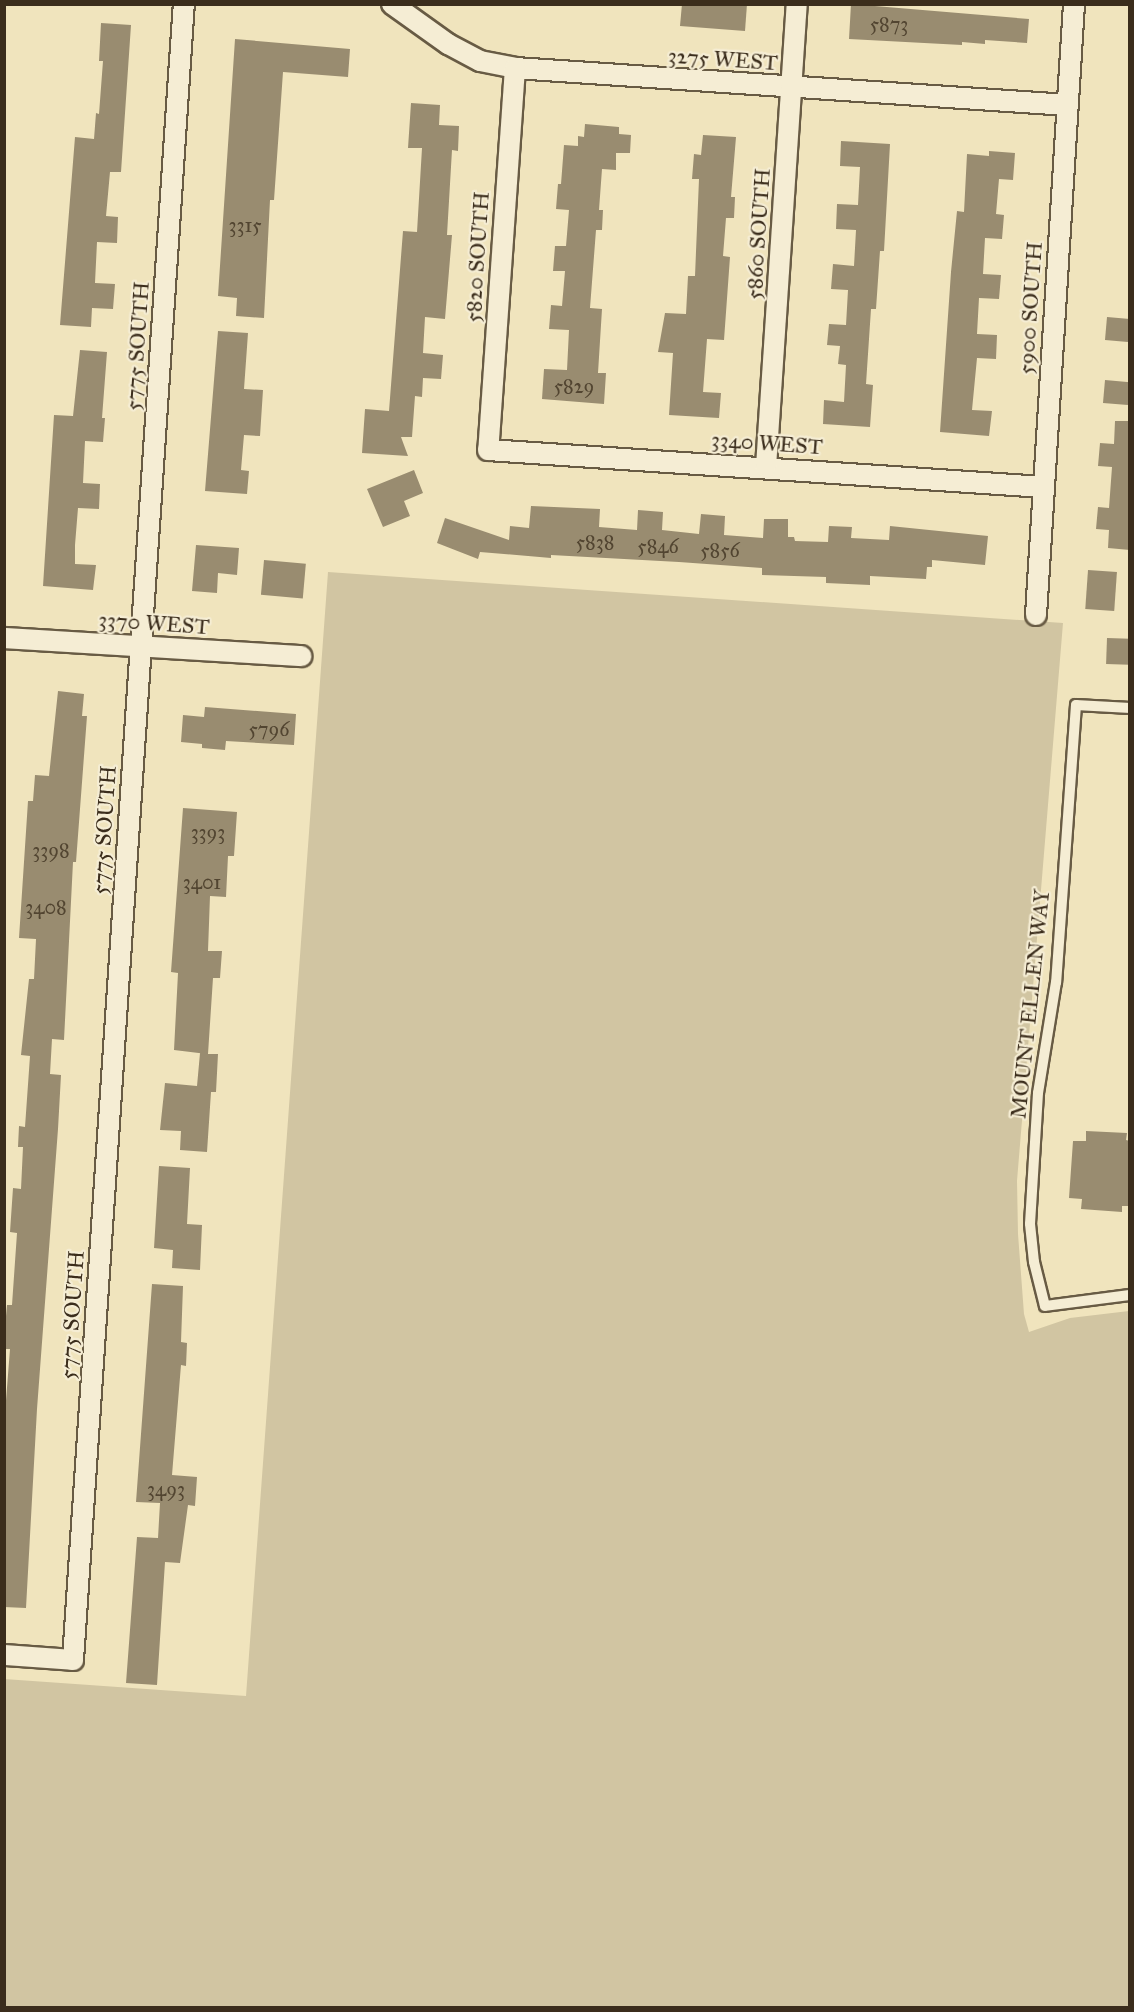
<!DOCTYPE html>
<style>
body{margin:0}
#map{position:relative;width:1134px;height:2012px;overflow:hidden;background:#f0e4bd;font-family:"IM FELL Great Primer",serif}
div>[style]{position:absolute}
.green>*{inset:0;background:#d1c5a2}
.building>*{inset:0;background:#998c70;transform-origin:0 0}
.roads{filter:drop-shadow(2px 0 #685b44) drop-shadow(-2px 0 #685b44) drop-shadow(0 2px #685b44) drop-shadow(0 -2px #685b44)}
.lane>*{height:10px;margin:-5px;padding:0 5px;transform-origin:5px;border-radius:5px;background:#f5edd4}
.street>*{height:20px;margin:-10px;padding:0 10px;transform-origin:10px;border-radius:10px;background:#f5edd4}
span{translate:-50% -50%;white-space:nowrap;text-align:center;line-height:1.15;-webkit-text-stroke:4.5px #f5edd4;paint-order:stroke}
.number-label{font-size:20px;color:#524531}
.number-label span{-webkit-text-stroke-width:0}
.street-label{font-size:22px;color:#3b2d1c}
.frame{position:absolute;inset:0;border:6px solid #3b2d1c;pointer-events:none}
</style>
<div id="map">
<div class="green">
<i style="clip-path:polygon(328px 572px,1063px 623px,1017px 1181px,1018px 1234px,1024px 1314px,1029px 1332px,1070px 1318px,1129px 1311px,1129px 2007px,5px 2007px,4px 1679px,246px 1696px)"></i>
</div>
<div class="building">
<i style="clip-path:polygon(682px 4px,747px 4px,745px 31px,680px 26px)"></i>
<i style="clip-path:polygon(851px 4px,1029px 19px,1027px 43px,985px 40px,985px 44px,962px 42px,962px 45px,849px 39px)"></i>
<i style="clip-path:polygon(101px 23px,131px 25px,121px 172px,110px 172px,106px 216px,118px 217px,117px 243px,97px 242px,95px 283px,115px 284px,113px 309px,92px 308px,91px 327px,60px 325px,75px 137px,94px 139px,96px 113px,99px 114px,103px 61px,99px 61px)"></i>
<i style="clip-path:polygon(235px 39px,350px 49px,348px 77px,283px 72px,274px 200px,270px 200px,264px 318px,236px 316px,237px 298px,218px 296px)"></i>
<i style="clip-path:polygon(411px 103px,440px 105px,439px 125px,459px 126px,458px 151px,452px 150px,447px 235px,452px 235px,445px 319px,425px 317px,423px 353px,443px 355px,441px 379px,423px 378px,422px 397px,415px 396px,412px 437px,401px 437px,408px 456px,362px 453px,365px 409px,389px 411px,403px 231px,417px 232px,422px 148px,408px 148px)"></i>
<i style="clip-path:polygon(585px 124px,619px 127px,619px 134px,631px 135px,630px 153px,616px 153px,616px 170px,602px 169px,599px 210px,603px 210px,602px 230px,596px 230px,590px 308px,602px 309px,598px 373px,606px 373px,604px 404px,542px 399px,544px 369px,567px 370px,569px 330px,549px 329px,551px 305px,562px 306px,565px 271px,553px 271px,555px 246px,566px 246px,569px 210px,556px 209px,558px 184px,561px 184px,564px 145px,578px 146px,578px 136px,584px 137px)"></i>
<i style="clip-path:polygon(703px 135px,736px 137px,731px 197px,735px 197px,734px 218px,726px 218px,723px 256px,730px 257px,724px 340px,707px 339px,703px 392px,721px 393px,719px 418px,669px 415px,673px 353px,658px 352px,665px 313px,686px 314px,688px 276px,695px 276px,699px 179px,692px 179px,694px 154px,701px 155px)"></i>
<i style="clip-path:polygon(841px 141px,890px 144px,884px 251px,880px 251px,876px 309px,871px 309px,866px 384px,873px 385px,870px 427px,823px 424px,824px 400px,844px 402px,846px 365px,838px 364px,840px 346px,827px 345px,829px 324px,846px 325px,848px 290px,831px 289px,833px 264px,854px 266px,856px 230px,836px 229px,837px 204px,858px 205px,860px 167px,840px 166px)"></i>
<i style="clip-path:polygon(989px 151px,1015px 153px,1013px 180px,999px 179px,996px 214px,1004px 215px,1002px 239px,985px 238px,983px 274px,1001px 275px,999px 299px,979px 298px,977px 334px,997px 335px,996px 359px,977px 358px,972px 410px,992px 411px,989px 436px,940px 432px,951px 272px,957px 211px,964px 212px,967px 154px,989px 156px)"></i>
<i style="left:1107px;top:317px;width:23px;height:23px;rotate:5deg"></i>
<i style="clip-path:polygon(218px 331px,248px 333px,244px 389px,263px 390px,260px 436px,244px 435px,241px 470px,249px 471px,247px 494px,205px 491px)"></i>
<i style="clip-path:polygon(80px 350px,107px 352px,102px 418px,105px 418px,103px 442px,85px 441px,83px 483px,100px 484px,99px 509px,78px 508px,75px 545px,75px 564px,96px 565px,93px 590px,43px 586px,54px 415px,73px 416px)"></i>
<i style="left:1105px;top:380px;width:25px;height:23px;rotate:5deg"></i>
<i style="clip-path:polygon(1115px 421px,1130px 421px,1130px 550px,1108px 548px,1109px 530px,1096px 529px,1098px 507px,1109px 508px,1112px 467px,1098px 466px,1100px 443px,1114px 444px)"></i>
<i style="clip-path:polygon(414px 470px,423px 493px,404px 501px,410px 516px,383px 527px,367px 489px)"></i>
<i style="clip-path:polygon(531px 506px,600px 509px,599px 527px,637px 530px,638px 510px,663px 512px,662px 530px,699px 534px,701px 514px,725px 516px,724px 535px,763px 538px,764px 519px,788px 519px,788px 537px,794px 537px,795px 541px,828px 542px,829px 526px,852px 527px,851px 538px,889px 540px,890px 526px,988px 536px,985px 565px,932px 560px,932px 567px,927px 567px,926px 579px,870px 576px,870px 585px,826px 583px,826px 577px,762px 575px,762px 568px,679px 562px,551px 555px,551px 558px,480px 552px,478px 559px,437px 543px,445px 518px,509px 540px,510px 526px,529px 528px)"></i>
<i style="clip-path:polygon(196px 545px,239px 548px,237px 575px,218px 573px,217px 593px,192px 591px)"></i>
<i style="left:264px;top:560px;width:42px;height:35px;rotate:5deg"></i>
<i style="left:1088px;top:570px;width:29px;height:39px;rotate:4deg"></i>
<i style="left:1107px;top:638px;width:23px;height:26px;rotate:2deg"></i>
<i style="clip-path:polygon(58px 691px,84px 694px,82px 716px,87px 716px,76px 862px,73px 862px,64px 1040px,52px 1039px,50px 1074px,61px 1075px,58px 1129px,37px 1409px,26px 1608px,4px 1607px,4px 1426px,10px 1349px,4px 1349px,4px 1338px,7px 1305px,12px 1305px,17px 1233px,10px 1232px,13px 1188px,21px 1189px,23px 1147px,18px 1147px,19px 1126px,25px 1127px,30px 1056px,21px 1055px,29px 979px,34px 979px,36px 939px,19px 938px,28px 801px,33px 801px,35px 775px,49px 776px)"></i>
<i style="clip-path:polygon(205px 707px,296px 714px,294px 745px,226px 741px,225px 750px,202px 748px,202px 744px,181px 742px,183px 715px,204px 717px)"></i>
<i style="clip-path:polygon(183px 808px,237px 812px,234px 856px,228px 856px,226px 897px,210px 896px,208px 951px,222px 951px,220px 978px,213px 978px,208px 1054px,218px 1054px,216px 1092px,211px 1092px,207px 1152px,180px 1150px,181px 1131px,160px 1130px,165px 1083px,197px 1086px,200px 1053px,207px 1054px,174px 1050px,178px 973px,171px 972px)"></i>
<i style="clip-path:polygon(1086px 1131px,1127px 1133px,1126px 1140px,1130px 1141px,1130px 1206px,1122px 1206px,1122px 1212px,1081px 1209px,1082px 1199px,1069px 1198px,1073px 1141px,1086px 1141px)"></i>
<i style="clip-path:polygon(159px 1166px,190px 1168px,187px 1224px,202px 1225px,200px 1270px,172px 1268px,173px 1250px,154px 1248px)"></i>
<i style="clip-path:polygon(152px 1284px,183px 1286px,181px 1342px,187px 1343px,186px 1366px,181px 1365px,172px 1475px,197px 1477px,195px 1506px,188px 1505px,180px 1563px,165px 1562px,157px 1685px,126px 1683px,137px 1537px,158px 1538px,160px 1503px,136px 1502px)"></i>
</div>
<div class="roads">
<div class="lane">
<i style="left:1130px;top:708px;width:54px;rotate:-176.8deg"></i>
<i style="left:1076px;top:705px;width:278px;rotate:94.1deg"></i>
<i style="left:1056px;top:982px;width:112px;rotate:99.2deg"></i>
<i style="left:1038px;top:1093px;width:131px;rotate:93.5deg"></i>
<i style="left:1030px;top:1224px;width:38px;rotate:84deg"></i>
<i style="left:1034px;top:1262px;width:45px;rotate:76deg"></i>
<i style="left:1045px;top:1306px;width:86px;rotate:-7.4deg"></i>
</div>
<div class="street">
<i style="left:392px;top:4px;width:69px;rotate:35.5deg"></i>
<i style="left:448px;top:44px;width:36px;rotate:28deg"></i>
<i style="left:480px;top:61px;width:36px;rotate:11deg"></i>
<i style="left:515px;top:68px;width:554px;rotate:3.83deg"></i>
<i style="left:515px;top:68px;width:383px;rotate:94deg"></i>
<i style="left:488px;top:450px;width:556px;rotate:3.81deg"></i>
<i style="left:766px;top:467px;width:464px;rotate:-86.2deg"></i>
<i style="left:1036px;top:615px;width:612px;rotate:-86.44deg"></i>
<i style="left:4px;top:638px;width:298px;rotate:3.5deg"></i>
<i style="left:4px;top:1655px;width:69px;rotate:4.1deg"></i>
<i style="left:73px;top:1660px;width:1660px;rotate:-86.17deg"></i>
</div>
</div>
<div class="number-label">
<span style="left:889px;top:24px">5873</span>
<span style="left:245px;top:225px">3315</span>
<span style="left:574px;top:386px">5829</span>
<span style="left:595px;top:542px">5838</span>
<span style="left:658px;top:546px">5846</span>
<span style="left:720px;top:550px">5856</span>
<span style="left:269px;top:729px">5796</span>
<span style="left:208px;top:832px">3393</span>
<span style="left:51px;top:850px">3398</span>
<span style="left:202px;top:882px">3401</span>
<span style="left:46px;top:907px">3408</span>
<span style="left:166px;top:1489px">3493</span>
</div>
<div class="street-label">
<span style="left:723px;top:59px;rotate:4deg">3275 WEST</span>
<span style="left:758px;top:234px;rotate:-86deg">5860 SOUTH</span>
<span style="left:477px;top:257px;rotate:-86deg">5820 SOUTH</span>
<span style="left:1030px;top:308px;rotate:-86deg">5900 SOUTH</span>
<span style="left:137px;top:346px;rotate:-86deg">5775 SOUTH</span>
<span style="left:767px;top:443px;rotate:4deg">3340 WEST</span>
<span style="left:154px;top:623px;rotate:4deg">3370 WEST</span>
<span style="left:104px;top:830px;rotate:-86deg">5775 SOUTH</span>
<span style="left:1030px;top:1004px;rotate:-84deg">MOUNT ELLEN WAY</span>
<span style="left:72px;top:1315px;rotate:-86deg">5775 SOUTH</span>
</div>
<div class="frame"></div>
</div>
